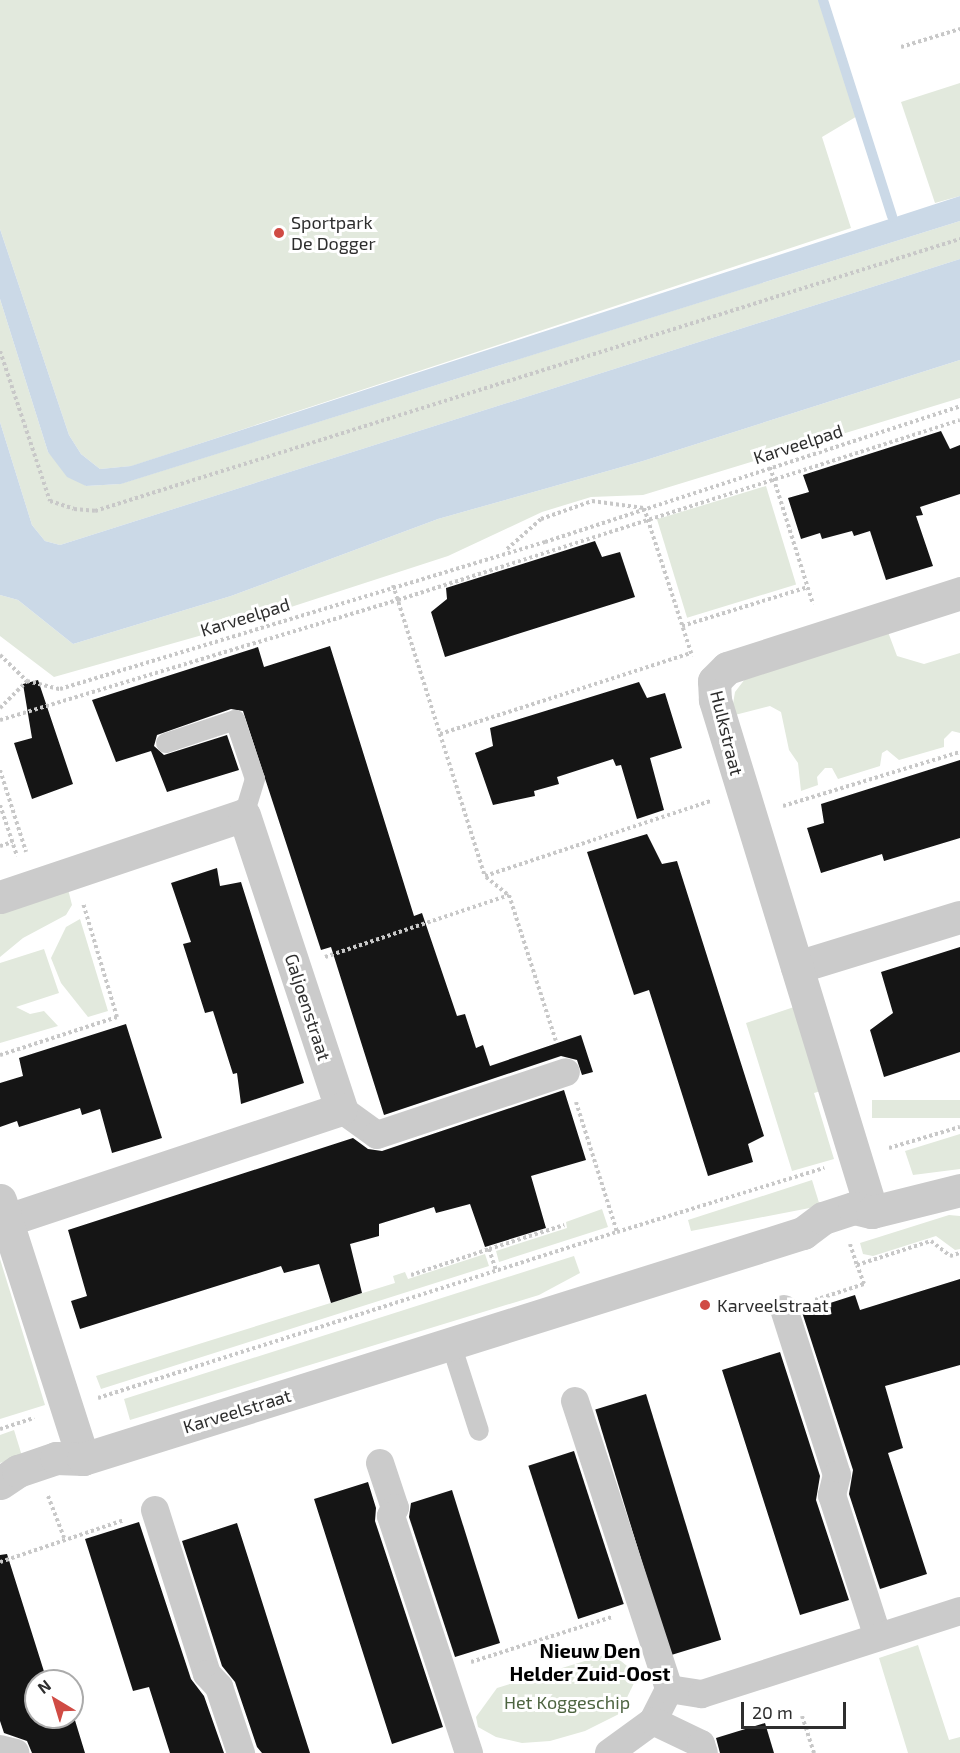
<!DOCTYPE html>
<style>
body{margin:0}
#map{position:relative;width:960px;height:1753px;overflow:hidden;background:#fff;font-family:"Exo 2",sans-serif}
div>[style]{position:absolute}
.green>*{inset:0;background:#e2e9dd;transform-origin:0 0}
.water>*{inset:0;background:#cbd9e7}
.stream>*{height:10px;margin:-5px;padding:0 5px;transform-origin:5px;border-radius:5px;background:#cbd9e7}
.building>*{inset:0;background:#151515;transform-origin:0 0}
.path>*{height:4px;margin-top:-2px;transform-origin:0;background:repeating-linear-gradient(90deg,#c8c8c8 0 3px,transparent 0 6px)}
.service>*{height:20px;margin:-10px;padding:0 10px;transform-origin:10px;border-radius:10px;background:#cbcbcb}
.pedestrian>*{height:28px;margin:-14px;padding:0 14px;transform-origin:14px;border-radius:14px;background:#cbcbcb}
.minor>*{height:33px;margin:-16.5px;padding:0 16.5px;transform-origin:16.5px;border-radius:16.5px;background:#cbcbcb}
.tertiary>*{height:33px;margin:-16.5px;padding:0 16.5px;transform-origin:16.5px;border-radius:16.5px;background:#cbcbcb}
.dots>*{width:16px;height:16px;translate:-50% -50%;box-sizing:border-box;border:3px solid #fff;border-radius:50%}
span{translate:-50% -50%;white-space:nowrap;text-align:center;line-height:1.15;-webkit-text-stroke:6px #fff;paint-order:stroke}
.poi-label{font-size:18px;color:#2e2e2e}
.left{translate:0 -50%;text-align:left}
.street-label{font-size:18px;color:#2e2e2e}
.park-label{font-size:18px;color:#4d6440}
.neighbourhood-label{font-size:20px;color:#000;font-weight:700}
.north{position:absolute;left:24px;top:1669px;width:60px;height:60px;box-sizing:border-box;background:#fff;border:2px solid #ababab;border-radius:50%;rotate:322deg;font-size:16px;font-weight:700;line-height:24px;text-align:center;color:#2e2e2e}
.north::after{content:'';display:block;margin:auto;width:21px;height:27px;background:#d04b44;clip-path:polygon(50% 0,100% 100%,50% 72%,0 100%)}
.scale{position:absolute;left:741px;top:1702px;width:105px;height:27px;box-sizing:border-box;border:3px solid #2e2e2e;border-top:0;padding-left:8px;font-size:18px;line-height:21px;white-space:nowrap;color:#2e2e2e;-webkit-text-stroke:4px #fff;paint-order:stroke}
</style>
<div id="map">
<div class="green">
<i style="clip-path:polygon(0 0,823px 0,859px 115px,822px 137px,851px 228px,132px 466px,100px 469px,81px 454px,69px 435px,0 229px)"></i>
<i style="clip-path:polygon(960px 83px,960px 196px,935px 203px,901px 102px)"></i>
<i style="clip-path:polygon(960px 221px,960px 259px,60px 545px,45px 541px,32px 525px,0 422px,0 299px,48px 452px,86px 486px,120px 484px)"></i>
<i style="clip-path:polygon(960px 360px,960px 398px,643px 495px,591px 497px,542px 512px,448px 556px,220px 630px,54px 677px,0 636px,0 595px,18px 600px,73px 644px,231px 596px,438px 519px,643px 461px)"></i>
<i style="left:766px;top:486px;width:103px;height:114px;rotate:73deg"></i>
<i style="clip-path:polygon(888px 632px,897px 656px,924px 664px,960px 653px,960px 733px,952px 731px,944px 739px,944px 747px,899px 760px,887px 750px,882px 753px,880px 766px,838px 779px,832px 768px,825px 768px,817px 777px,818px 785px,801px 791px,798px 763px,789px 750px,781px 712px,770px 706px,731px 716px,735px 692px,745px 679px)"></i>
<i style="clip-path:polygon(68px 889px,72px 905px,66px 915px,23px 938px,0 957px,0 912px)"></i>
<i style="clip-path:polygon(80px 919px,108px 1011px,88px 1017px,61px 983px,51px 958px,66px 927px)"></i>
<i style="clip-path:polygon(44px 949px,59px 993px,16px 1007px,30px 1014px,44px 1011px,58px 1026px,0 1043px,0 963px)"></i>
<i style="clip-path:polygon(794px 1007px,821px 1091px,814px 1093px,834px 1159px,792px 1171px,746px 1023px)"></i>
<i style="left:960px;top:1100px;width:18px;height:88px;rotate:90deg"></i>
<i style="clip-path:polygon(960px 1134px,960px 1169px,913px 1175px,905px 1151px)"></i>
<i style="clip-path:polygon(812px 1180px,820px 1206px,691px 1231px,688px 1220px)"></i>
<i style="clip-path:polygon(602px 1209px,608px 1227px,499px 1262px,496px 1251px,567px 1228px,566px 1222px)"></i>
<i style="clip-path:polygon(949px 1215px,960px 1216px,960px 1249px,955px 1250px,936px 1236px,873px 1256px,863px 1254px,860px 1243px)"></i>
<i style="clip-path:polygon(485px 1254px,489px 1266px,101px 1389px,96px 1376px,395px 1283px,393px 1276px,405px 1272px,408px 1279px)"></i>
<i style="clip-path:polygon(574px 1256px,580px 1273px,539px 1295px,130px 1420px,124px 1399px)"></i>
<i style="clip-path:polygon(0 1259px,45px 1405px,0 1419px)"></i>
<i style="clip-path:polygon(14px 1430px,22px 1456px,0 1463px,0 1435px)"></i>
<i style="clip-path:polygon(918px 1645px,949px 1740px,960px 1737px,960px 1753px,908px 1753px,879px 1658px)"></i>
<i style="clip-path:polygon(611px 1653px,632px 1670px,635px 1681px,619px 1714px,585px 1731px,550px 1741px,522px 1743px,496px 1737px,478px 1727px,476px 1717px,497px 1688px)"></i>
</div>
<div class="water">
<i style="clip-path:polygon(960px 196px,960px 221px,121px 484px,86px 486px,67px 477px,48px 452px,0 299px,0 229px,69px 435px,81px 454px,100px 469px,131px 466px)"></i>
<i style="clip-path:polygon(960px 259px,960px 360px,643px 461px,438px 519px,231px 596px,73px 644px,18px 600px,0 595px,0 422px,32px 525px,45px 541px,60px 545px)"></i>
</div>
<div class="stream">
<i style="left:823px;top:0;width:227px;rotate:72.3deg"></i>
</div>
<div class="building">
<i style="clip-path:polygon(941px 431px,950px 449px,960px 445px,960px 494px,920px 507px,923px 515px,916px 516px,933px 566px,886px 580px,870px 531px,854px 536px,852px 531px,822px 539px,820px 533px,801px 539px,788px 498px,809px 492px,803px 475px)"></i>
<i style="clip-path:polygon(595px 541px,602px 557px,620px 552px,635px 597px,445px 657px,431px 612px,447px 599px,446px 588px)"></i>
<i style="clip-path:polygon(330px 646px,414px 916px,422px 913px,457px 1016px,465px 1014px,476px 1048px,483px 1045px,490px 1066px,581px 1035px,593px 1072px,582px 1075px,577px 1060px,561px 1056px,384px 1115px,331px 947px,321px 950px,243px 711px,231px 709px,157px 735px,154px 746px,164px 755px,227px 735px,239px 770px,167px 792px,151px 751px,116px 762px,92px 700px,258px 647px,264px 667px)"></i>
<i style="clip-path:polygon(38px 680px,73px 784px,32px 799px,14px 743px,32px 738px,23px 684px)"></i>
<i style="clip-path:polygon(639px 682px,647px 698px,665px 693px,682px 748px,650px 758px,664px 810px,637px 819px,621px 765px,616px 766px,613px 759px,557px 777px,559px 784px,534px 791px,535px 796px,493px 805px,475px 753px,493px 746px,490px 728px)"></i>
<i style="clip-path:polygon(960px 760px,960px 838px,884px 861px,882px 854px,821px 873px,807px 828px,824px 823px,821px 804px)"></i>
<i style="clip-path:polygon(647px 834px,662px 864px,677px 861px,764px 1136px,748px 1144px,753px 1162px,708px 1176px,649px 990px,634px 995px,587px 852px)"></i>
<i style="clip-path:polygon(217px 868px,220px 886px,241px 882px,304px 1083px,241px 1104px,237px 1073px,233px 1074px,213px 1011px,205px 1013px,183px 944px,191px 942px,171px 883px)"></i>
<i style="clip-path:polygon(960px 947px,960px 1052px,884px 1077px,870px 1030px,893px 1013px,881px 972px)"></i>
<i style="clip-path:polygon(126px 1024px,162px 1138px,112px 1153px,100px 1109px,82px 1115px,80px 1108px,19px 1127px,17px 1121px,0 1127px,0 1083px,23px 1076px,19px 1058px)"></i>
<i style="clip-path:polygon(564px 1090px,586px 1160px,531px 1176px,546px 1228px,485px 1247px,470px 1204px,436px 1213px,434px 1207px,379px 1224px,379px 1236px,350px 1244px,362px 1293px,331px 1303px,319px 1264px,284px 1273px,281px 1266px,80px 1329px,71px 1301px,87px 1296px,68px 1230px,353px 1138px,368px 1149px,382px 1151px)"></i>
<i style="clip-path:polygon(960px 1279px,960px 1365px,885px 1386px,903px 1448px,888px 1453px,927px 1574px,880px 1589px,849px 1494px,853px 1470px,802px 1312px,855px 1295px,860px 1310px)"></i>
<i style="clip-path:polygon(780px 1352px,820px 1476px,816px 1500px,849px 1600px,800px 1615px,722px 1370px)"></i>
<i style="left:646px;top:1394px;width:257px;height:53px;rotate:73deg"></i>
<i style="left:574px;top:1451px;width:161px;height:48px;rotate:72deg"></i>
<i style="clip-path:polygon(368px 1482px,376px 1508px,375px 1521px,443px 1727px,392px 1744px,314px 1499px)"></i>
<i style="clip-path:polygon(452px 1490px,500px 1643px,455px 1657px,409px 1517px,411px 1503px)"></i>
<i style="clip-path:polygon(139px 1522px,191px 1679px,204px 1696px,224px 1753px,170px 1753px,149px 1687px,133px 1691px,85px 1539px)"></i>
<i style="clip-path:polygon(237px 1523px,253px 1573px,310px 1753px,262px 1753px,257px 1747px,235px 1682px,222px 1666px,182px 1541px)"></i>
<i style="clip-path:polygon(7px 1554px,47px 1681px,36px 1681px,36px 1717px,74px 1717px,85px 1753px,32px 1753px,27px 1741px,4px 1733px,0 1721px,0 1555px)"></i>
<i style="clip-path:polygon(765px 1723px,774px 1753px,720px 1753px,716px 1738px)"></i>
</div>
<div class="path">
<i style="left:901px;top:47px;width:62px;rotate:-17deg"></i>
<i style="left:0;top:351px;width:158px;rotate:71.6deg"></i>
<i style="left:50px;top:501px;width:25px;rotate:18deg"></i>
<i style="left:74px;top:509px;width:21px;rotate:5deg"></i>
<i style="left:95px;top:511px;width:907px;rotate:-17.46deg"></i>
<i style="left:770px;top:467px;width:144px;rotate:72.6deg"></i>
<i style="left:507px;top:549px;width:45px;rotate:-41.4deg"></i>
<i style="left:541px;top:519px;width:54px;rotate:-19.4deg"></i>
<i style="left:592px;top:501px;width:52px;rotate:7.7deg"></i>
<i style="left:644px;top:508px;width:156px;rotate:72deg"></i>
<i style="left:393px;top:585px;width:305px;rotate:72.5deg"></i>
<i style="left:485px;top:876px;width:238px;rotate:-18.4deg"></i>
<i style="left:682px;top:626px;width:132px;rotate:-17.2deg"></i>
<i style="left:0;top:655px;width:37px;rotate:44deg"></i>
<i style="left:27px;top:681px;width:34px;rotate:14deg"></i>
<i style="left:60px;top:689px;width:507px;rotate:-16.86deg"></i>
<i style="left:545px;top:542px;width:437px;rotate:-18.1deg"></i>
<i style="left:0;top:708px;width:38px;rotate:-45deg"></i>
<i style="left:0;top:720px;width:416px;rotate:-16.8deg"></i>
<i style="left:398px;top:600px;width:590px;rotate:-17.76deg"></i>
<i style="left:440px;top:734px;width:264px;rotate:-17.9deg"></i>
<i style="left:0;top:770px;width:86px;rotate:72.4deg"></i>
<i style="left:0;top:805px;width:54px;rotate:71.6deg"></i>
<i style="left:783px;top:806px;width:185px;rotate:-17deg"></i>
<i style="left:0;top:846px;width:13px;rotate:-18deg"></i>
<i style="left:486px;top:877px;width:28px;rotate:39deg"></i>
<i style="left:325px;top:957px;width:194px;rotate:-18.6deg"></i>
<i style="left:509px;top:895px;width:153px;rotate:72.2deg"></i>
<i style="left:0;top:1055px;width:123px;rotate:-18deg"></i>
<i style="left:117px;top:1017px;width:119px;rotate:-106.6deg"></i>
<i style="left:576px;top:1102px;width:136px;rotate:72.5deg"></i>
<i style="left:617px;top:1232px;width:217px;rotate:-17.2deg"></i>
<i style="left:889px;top:1148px;width:74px;rotate:-16.5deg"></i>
<i style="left:850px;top:1244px;width:22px;rotate:72deg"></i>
<i style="left:857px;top:1265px;width:78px;rotate:-18deg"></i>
<i style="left:931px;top:1241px;width:24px;rotate:38deg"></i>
<i style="left:950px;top:1256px;width:10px;rotate:-17deg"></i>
<i style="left:489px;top:1249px;width:79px;rotate:-17.7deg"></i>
<i style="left:411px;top:1275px;width:82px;rotate:-18.4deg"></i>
<i style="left:489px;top:1249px;width:23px;rotate:72deg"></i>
<i style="left:815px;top:1300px;width:52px;rotate:-18.1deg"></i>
<i style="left:864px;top:1284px;width:20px;rotate:-110deg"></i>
<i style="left:98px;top:1398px;width:545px;rotate:-17.74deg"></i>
<i style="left:0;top:1429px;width:36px;rotate:-18deg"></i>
<i style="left:48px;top:1496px;width:47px;rotate:68.9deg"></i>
<i style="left:0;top:1562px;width:131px;rotate:-18.7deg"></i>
<i style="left:471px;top:1662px;width:148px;rotate:-17.7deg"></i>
<i style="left:802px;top:1716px;width:39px;rotate:72deg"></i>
</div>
<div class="service">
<i style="left:166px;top:743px;width:73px;rotate:-18.4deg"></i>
<i style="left:235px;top:720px;width:62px;rotate:71.3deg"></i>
<i style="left:255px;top:779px;width:38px;rotate:107deg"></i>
<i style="left:451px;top:1344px;width:91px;rotate:72.2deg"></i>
</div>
<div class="pedestrian">
<i style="left:341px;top:1109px;width:44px;rotate:35.8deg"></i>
<i style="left:377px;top:1135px;width:199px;rotate:-18.4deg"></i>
<i style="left:784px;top:1309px;width:174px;rotate:72.3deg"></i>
<i style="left:837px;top:1475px;width:21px;rotate:104deg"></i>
<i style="left:832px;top:1495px;width:149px;rotate:72.1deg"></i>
<i style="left:575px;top:1401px;width:303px;rotate:71.9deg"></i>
<i style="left:380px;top:1463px;width:47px;rotate:71.6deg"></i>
<i style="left:395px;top:1508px;width:9px;rotate:117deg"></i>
<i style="left:391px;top:1516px;width:250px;rotate:71.8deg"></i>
<i style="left:155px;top:1510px;width:172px;rotate:72.4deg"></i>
<i style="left:207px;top:1674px;width:18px;rotate:47deg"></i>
<i style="left:219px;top:1687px;width:70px;rotate:71.6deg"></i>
<i style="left:653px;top:1721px;width:36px;rotate:-63deg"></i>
<i style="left:669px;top:1689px;width:33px;rotate:9deg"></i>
<i style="left:702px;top:1694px;width:271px;rotate:-17.8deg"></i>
<i style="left:0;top:1749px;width:16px;rotate:14deg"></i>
<i style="left:609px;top:1753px;width:54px;rotate:-36deg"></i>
<i style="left:653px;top:1721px;width:53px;rotate:25.6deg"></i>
<i style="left:701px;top:1744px;width:9px;rotate:72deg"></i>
</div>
<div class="minor">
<i style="left:0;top:897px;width:257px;rotate:-18.6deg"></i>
<i style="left:244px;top:815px;width:310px;rotate:71.7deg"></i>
<i style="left:341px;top:1109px;width:352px;rotate:161.6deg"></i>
<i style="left:797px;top:967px;width:170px;rotate:-17.1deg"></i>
<i style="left:0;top:1200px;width:272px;rotate:72.2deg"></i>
<i style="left:872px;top:1212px;width:536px;rotate:-107.05deg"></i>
<i style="left:715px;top:700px;width:19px;rotate:-93deg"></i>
<i style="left:714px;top:681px;width:18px;rotate:-45deg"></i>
<i style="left:727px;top:668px;width:245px;rotate:-17.8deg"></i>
</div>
<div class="tertiary">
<i style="left:0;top:1483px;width:22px;rotate:-34deg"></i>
<i style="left:18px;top:1471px;width:40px;rotate:-18.9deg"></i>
<i style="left:56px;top:1458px;width:27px;rotate:2deg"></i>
<i style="left:83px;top:1459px;width:755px;rotate:-17.43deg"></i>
<i style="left:803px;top:1233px;width:25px;rotate:-37deg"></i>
<i style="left:823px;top:1218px;width:33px;rotate:-18deg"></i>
<i style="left:854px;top:1208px;width:18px;rotate:13deg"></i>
<i style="left:872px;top:1212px;width:91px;rotate:-14deg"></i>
</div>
<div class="dots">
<i style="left:279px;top:233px;background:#d04b44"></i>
<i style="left:705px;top:1305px;background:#d04b44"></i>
</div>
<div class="poi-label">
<span class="left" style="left:291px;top:233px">Sportpark<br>De Dogger</span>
<span class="left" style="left:717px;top:1305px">Karveelstraat</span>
</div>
<div class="street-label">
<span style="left:798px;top:444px;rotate:-18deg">Karveelpad</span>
<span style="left:245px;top:617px;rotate:-17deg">Karveelpad</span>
<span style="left:727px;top:733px;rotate:76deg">Hulkstraat</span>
<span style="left:308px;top:1007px;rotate:72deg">Galjoenstraat</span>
<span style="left:237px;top:1411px;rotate:-17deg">Karveelstraat</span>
</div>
<div class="park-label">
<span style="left:567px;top:1702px">Het Koggeschip</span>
</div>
<div class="neighbourhood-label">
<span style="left:590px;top:1662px">Nieuw Den<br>Helder Zuid-Oost</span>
</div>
<div class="north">N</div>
<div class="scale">20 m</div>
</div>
